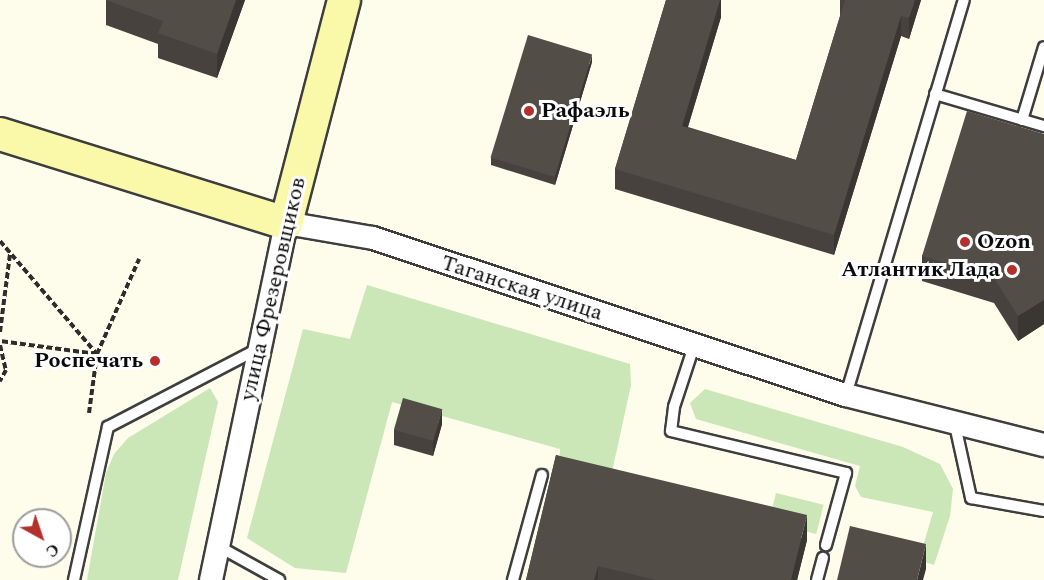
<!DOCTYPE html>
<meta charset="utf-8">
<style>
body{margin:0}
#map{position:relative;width:1044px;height:580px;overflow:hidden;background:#fefcea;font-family:Spectral,serif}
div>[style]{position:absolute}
.green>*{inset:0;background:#cbe6b7;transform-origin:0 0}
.path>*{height:4px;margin-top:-2px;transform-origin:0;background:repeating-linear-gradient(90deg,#2d2d2d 0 6px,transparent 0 9px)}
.roads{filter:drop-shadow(2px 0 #3e3e3e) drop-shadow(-2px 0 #3e3e3e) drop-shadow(0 2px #3e3e3e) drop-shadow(0 -2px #3e3e3e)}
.service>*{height:10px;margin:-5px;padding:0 5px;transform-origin:5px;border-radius:5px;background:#fff}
.minor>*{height:22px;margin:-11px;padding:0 11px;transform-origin:11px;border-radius:11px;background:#fff}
.secondary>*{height:32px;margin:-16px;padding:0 16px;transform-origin:16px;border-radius:16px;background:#faf8a9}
.wall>*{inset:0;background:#47423e}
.shaded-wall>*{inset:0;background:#3a3632}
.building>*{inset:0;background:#534d48;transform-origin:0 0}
.dots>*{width:16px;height:16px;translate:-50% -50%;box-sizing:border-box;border:3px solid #fff;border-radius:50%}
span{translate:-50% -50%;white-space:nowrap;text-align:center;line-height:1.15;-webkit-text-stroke:6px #fff;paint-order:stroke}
.poi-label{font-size:22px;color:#0b0b0b;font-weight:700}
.left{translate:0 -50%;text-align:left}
.right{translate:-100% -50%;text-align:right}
.street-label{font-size:22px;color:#0b0b0b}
.north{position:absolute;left:12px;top:508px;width:60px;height:60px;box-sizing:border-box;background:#fff;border:2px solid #9d9d9d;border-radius:50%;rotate:140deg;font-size:16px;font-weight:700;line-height:24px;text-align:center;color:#0b0b0b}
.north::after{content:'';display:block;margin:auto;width:21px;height:27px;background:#b3302c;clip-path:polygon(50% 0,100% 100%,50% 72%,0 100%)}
</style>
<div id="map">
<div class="green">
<i style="clip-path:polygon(367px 285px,630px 364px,631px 385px,610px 481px,559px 464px,560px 449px,392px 402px,346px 573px,295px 568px,247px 538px,303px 329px,350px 339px)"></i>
<i style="clip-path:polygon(210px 388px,218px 402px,178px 580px,87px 580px,106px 473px,114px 454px,128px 438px)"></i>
<i style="clip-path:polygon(705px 389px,903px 447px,940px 464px,953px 489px,950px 516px,934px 565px,919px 560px,933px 512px,861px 497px,855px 486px,860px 466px,696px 419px,690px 403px)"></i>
<i style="left:776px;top:493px;width:49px;height:30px;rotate:14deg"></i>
</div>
<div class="path">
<i style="left:0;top:241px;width:149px;rotate:49.4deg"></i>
<i style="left:97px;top:354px;width:98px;rotate:-172.4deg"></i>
<i style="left:0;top:332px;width:79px;rotate:-82.7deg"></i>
<i style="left:0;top:345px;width:26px;rotate:77deg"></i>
<i style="left:6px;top:370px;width:13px;rotate:119deg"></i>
<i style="left:89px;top:413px;width:60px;rotate:-82.3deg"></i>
<i style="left:97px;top:354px;width:104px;rotate:-66.1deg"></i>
</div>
<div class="roads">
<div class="service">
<i style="left:935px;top:94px;width:114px;rotate:16.4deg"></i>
<i style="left:1022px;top:120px;width:76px;rotate:-73.2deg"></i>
<i style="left:694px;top:346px;width:64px;rotate:108.2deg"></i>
<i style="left:674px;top:407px;width:24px;rotate:97deg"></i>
<i style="left:671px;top:431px;width:180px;rotate:13.5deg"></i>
<i style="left:846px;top:473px;width:75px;rotate:105.5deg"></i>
<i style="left:846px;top:395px;width:412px;rotate:-73.4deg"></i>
<i style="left:955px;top:425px;width:75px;rotate:77.6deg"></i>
<i style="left:971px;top:498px;width:74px;rotate:10.1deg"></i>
<i style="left:218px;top:546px;width:70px;rotate:29.1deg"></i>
<i style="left:74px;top:580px;width:157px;rotate:-77.5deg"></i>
<i style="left:108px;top:427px;width:169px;rotate:-27.5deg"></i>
<i style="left:513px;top:580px;width:109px;rotate:-74.6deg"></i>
<i style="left:817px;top:580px;width:23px;rotate:-75deg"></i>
</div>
<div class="minor">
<i style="left:211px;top:580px;width:365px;rotate:-78.1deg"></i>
<i style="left:286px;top:223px;width:88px;rotate:9.8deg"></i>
<i style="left:373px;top:238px;width:498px;rotate:18.4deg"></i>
<i style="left:846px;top:395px;width:204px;rotate:14.2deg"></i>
</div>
<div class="secondary">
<i style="left:0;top:134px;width:300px;rotate:17.3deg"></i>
<i style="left:286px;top:223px;width:230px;rotate:-75.4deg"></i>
</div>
</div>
<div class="wall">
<i style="clip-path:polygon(106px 0,245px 0,217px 78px,158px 58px,158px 44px,106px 25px)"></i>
<i style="clip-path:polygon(664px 0,721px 0,721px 17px,688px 127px,796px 160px,840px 16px,840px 0,921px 0,909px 39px,901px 36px,834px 255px,615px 189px,615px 169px,666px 0)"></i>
<i style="clip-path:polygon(592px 62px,555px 185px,491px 165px,491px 158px)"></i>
<i style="clip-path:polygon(1044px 134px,1044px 324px,1018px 341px,994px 303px,922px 281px,922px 256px)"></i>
<i style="clip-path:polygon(442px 424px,433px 456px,394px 445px,394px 430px)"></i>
<i style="clip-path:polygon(556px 455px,807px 540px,797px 580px,526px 580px)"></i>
</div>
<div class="shaded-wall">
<i style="clip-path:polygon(236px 0,245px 0,217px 78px,217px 54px)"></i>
<i style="clip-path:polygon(720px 0,721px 0,721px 17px,682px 146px,682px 126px)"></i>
<i style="clip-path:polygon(915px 0,921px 0,909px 39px,909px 18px)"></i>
<i style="clip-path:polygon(901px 16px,901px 36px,834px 255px,834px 235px)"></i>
<i style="clip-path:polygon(592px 55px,592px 62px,555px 185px,555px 177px)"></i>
<i style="clip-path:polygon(1044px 300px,1044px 324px,1018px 341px,1018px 316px)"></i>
<i style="clip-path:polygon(442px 409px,442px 424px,433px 456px,433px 441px)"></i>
<i style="clip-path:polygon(807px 515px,807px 540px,797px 580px,791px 580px)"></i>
<i style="clip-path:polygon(926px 544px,926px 569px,923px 580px,917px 580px)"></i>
<i style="clip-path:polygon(598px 566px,598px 580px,594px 580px)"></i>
</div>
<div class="building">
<i style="clip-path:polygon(106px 0,236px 0,217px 54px,158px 33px,163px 21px)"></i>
<i style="clip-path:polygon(666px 0,720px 0,682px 126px,796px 160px,845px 0,915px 0,909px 18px,901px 16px,834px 235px,615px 169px)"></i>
<i style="left:528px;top:35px;width:67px;height:128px;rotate:17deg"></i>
<i style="clip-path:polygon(967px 111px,1044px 134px,1044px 300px,1018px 316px,994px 278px,922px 256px)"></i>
<i style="left:403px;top:398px;width:41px;height:33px;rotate:16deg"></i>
<i style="clip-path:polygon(556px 455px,807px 515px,791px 580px,656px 580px,598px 566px,594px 580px,526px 580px)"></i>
<i style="clip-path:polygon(850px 526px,926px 544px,917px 580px,837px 580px)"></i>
</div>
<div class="dots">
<i style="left:529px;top:111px;background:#b3302c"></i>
<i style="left:965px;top:242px;background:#b3302c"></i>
<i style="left:1012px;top:270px;background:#b3302c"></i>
<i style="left:155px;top:361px;background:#b3302c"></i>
</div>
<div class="poi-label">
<span class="left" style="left:541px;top:111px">Рафаэль</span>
<span class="left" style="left:977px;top:242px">Ozon</span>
<span class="right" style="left:1000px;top:270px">Атлантик Лада</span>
<span class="right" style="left:143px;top:361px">Роспечать</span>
</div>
<div class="street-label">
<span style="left:522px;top:288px;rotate:18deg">Таганская улица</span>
<span style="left:273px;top:289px;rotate:-77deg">улица Фрезеровщиков</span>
</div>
<div class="north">С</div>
</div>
